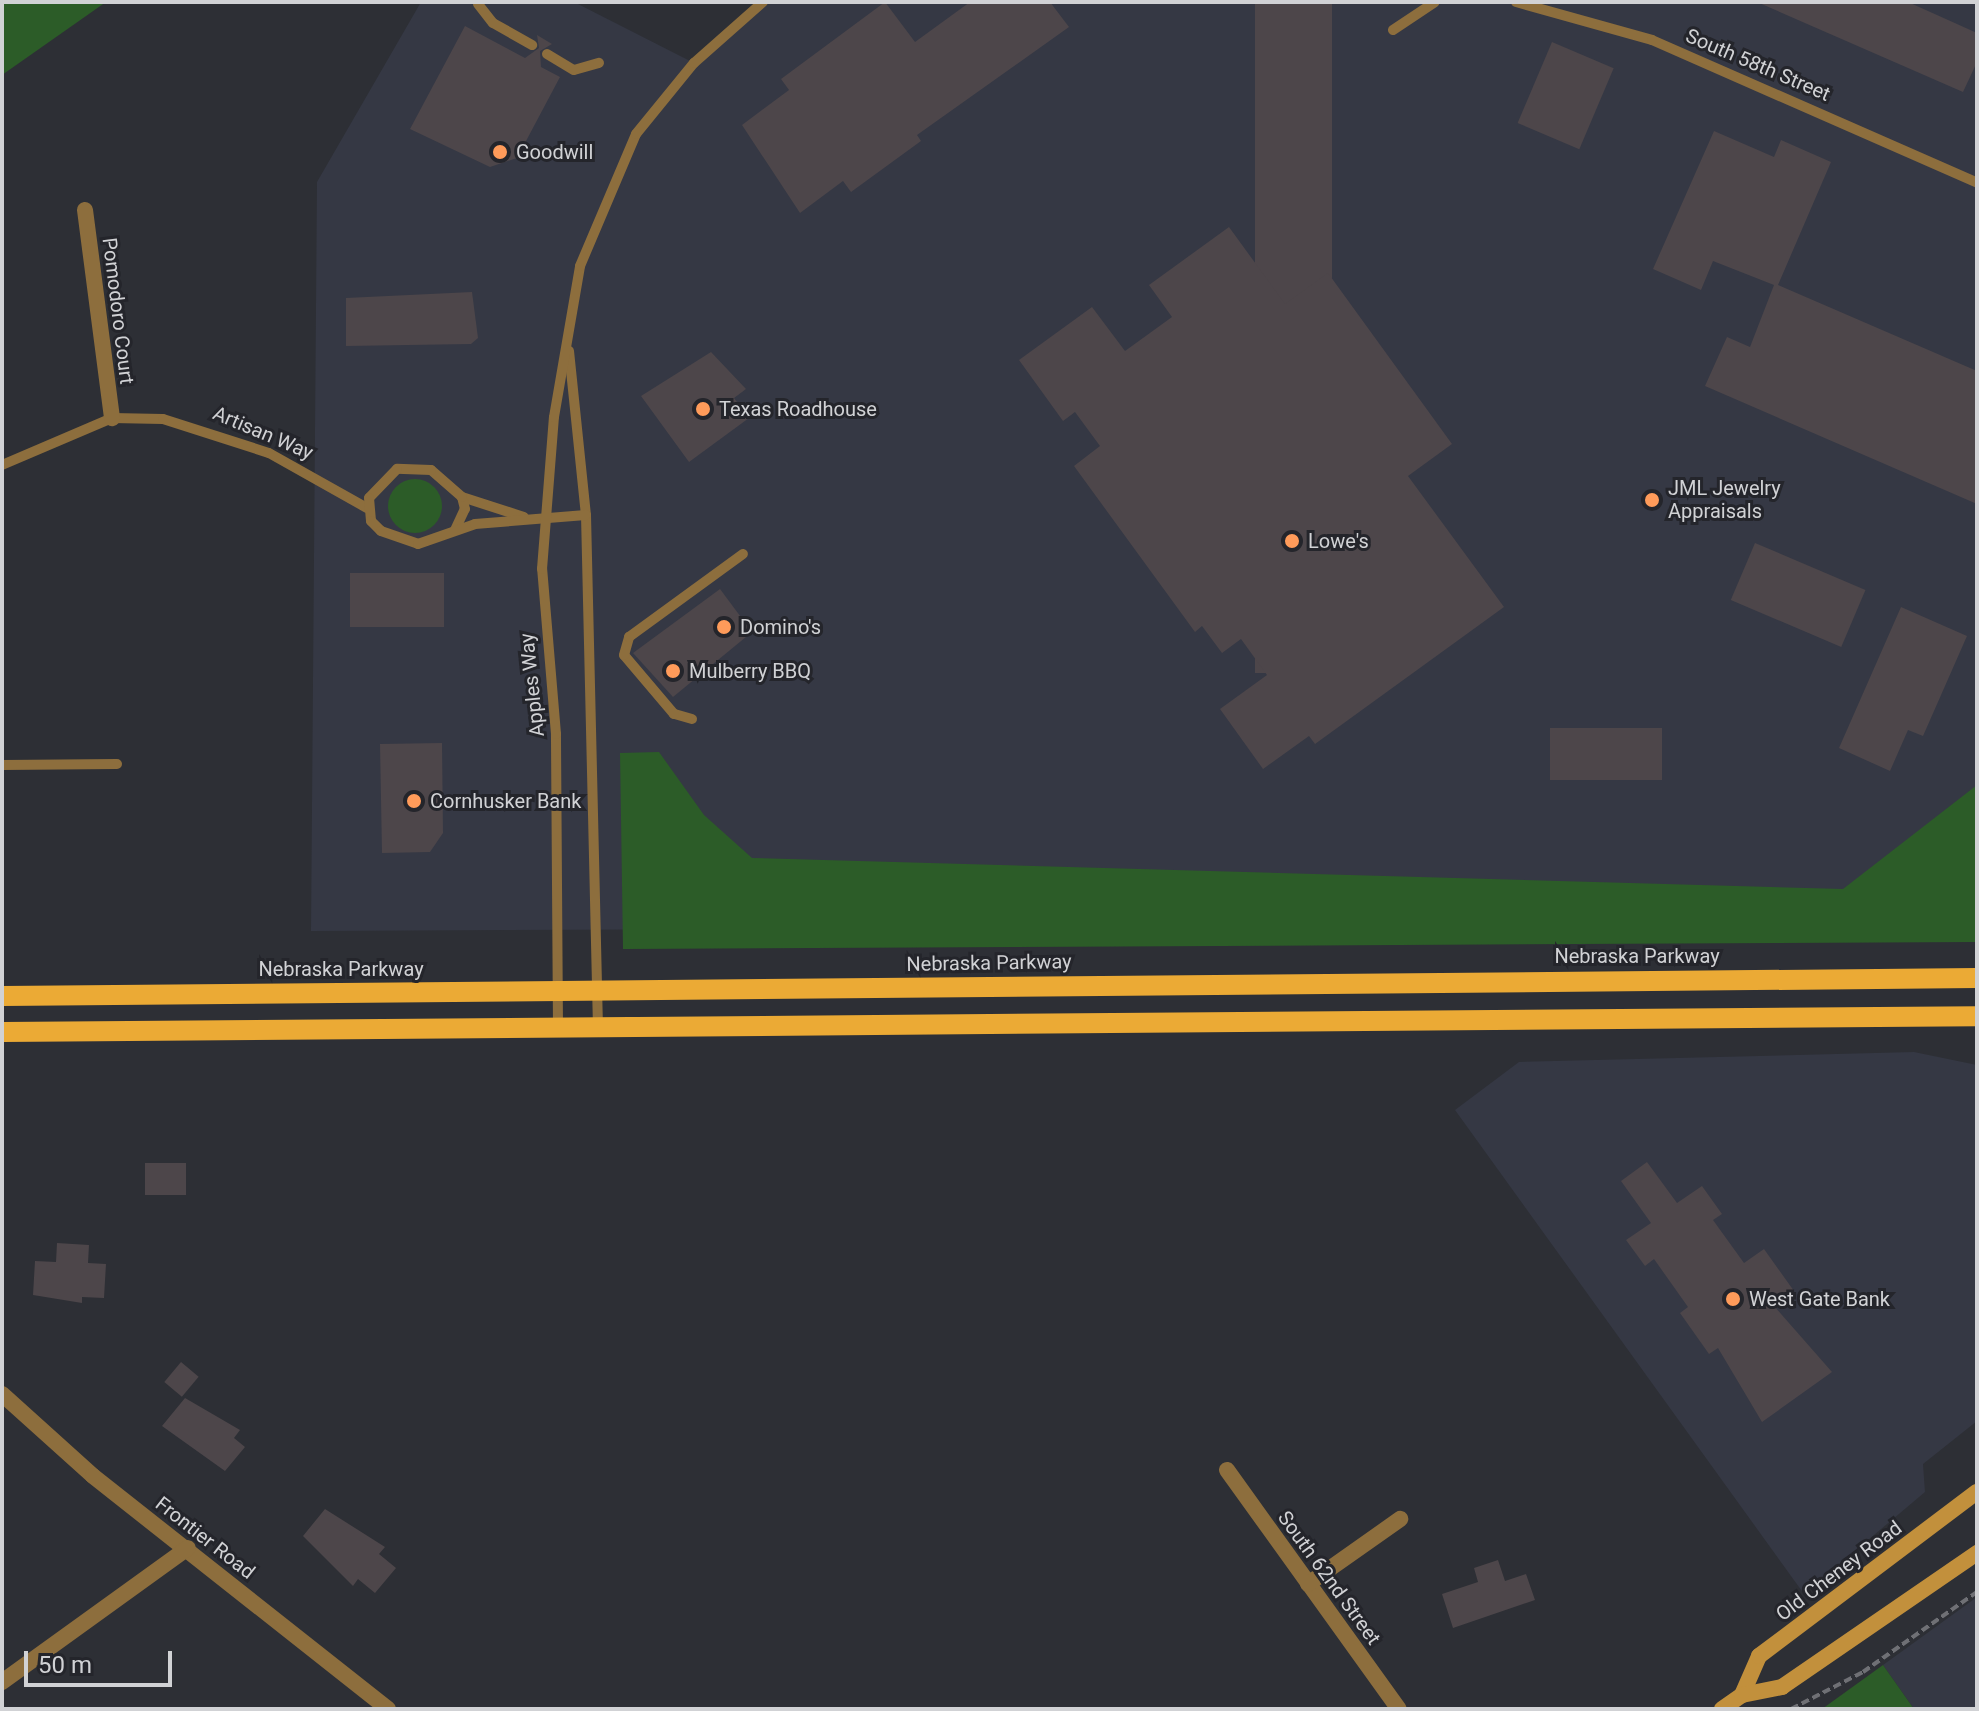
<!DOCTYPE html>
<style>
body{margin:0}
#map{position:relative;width:1979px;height:1711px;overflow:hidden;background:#2d2f35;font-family:Roboto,sans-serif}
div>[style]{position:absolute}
.built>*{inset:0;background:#353844}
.green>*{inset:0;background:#2c5c28}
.round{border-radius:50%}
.building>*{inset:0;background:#4d464a;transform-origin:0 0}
.path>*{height:4px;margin-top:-2px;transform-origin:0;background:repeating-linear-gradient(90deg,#6f7075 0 8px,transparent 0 12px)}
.lane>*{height:10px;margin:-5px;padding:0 5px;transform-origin:5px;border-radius:5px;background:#8d6e3d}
.street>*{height:16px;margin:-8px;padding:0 8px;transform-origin:8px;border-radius:8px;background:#8d6e3d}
.secondary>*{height:16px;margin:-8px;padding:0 8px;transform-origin:8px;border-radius:8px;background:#c2903c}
.primary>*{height:20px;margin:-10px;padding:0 10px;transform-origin:10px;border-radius:10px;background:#ebaa35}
.dots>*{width:22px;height:22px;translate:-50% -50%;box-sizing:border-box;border:4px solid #24252b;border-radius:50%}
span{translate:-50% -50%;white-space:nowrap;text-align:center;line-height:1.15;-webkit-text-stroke:6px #24252b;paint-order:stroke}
.street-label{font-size:20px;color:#d1d2d5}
.poi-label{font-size:20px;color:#d1d2d5}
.left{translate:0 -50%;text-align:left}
.frame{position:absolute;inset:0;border:4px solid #d1d2d5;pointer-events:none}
.scale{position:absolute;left:24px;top:1651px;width:148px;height:36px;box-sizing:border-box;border:4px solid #d1d2d5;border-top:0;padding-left:10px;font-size:24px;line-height:28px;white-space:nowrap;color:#d1d2d5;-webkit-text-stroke:6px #24252b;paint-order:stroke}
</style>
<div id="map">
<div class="built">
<i style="clip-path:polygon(421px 2px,574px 2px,694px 63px,763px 2px,1977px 2px,1977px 797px,1854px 891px,1396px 926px,311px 931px,317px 182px)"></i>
<i style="clip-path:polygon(1914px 1052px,1977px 1065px,1977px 1421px,1923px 1464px,1925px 1492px,1804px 1594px,1455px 1110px,1519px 1062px)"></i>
<i style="clip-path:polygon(1977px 1597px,1977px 1709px,1914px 1709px,1883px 1665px)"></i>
</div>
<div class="green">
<i style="clip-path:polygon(2px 2px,106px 2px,2px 75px)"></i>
<i class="round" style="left:388px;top:479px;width:54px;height:54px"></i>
<i style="clip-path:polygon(659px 752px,704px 815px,752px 858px,1843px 889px,1977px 785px,1977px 942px,623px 949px,620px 753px)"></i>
<i style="clip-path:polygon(1883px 1665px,1914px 1709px,1822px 1709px)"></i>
</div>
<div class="building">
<i style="clip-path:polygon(885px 2px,915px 42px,970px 2px,1050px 2px,1069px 27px,917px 135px,921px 141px,851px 192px,843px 181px,800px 213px,742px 125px,789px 90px,781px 79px)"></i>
<i style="left:1255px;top:2px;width:77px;height:671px"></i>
<i style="clip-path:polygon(1757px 2px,1908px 2px,1977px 33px,1977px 62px,1963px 92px)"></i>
<i style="clip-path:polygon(465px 26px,525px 58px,539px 48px,537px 35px,552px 44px,540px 51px,541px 67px,560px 77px,517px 158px,490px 167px,410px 129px)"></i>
<i style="left:1552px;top:42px;width:67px;height:88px;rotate:23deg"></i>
<i style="clip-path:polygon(1714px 131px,1774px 157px,1781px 140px,1831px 162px,1778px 285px,1977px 371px,1977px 504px,1705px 386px,1727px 337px,1750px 347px,1774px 285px,1713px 261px,1701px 290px,1653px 269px)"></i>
<i style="clip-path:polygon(1229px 227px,1285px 304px,1328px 273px,1452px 444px,1408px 476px,1504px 607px,1315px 744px,1309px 736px,1263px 769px,1220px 709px,1267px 675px,1241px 639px,1222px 653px,1202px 626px,1195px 632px,1074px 466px,1100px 446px,1075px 412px,1063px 421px,1019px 360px,1092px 307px,1125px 351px,1172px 317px,1149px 285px)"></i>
<i style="clip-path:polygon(472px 292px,478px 338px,471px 344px,346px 346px,346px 298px)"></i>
<i style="clip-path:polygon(711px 352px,746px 389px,734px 398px,749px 418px,689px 462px,641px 396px)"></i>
<i style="left:1755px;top:543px;width:120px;height:62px;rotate:23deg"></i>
<i style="left:444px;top:573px;width:54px;height:94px;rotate:90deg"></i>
<i style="clip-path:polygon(720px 589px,752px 632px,673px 697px,633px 653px)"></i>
<i style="clip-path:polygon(1901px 607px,1967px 636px,1923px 736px,1908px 730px,1890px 771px,1839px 748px)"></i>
<i style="left:1662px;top:728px;width:52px;height:112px;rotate:90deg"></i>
<i style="clip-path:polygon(442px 743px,443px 833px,430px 852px,382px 853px,380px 744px)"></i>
<i style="clip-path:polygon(1647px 1162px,1677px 1203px,1702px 1186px,1722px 1214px,1713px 1220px,1744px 1263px,1764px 1249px,1794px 1291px,1774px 1306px,1832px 1372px,1762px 1422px,1718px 1348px,1709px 1354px,1680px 1313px,1688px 1307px,1654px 1259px,1645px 1266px,1626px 1240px,1651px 1223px,1621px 1181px)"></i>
<i style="left:186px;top:1163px;width:32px;height:41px;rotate:90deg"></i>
<i style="clip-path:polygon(57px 1243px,89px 1245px,88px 1263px,106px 1264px,104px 1298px,82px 1297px,82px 1303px,33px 1295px,35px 1261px,56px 1262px)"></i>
<i style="left:181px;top:1362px;width:23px;height:26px;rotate:40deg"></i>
<i style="clip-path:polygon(185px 1398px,240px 1430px,234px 1438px,245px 1447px,225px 1471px,162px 1426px)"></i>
<i style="clip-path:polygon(325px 1509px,385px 1547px,379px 1554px,396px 1568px,375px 1593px,358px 1579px,353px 1586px,303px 1536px)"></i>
<i style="clip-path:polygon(1498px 1560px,1505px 1581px,1526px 1574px,1535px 1600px,1453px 1628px,1442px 1594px,1478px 1582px,1474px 1568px)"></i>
</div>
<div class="path">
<i style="left:1791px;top:1709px;width:81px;rotate:-27.2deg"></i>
<i style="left:1863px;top:1672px;width:139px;rotate:-35.1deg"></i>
</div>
<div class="lane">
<i style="left:1516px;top:2px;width:141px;rotate:15.6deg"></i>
<i style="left:1652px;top:40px;width:355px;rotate:23.7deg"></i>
<i style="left:478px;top:4px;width:24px;rotate:52deg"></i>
<i style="left:493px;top:23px;width:45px;rotate:29.4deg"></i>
<i style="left:1393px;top:30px;width:50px;rotate:-33.7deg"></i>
<i style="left:547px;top:54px;width:31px;rotate:31deg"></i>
<i style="left:574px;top:70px;width:26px;rotate:-16deg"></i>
<i style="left:569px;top:351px;width:165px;rotate:84.1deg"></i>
<i style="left:586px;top:515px;width:512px;rotate:88.66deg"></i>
<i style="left:2px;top:465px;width:120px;rotate:-23.1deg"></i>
<i style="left:112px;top:418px;width:51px;rotate:1.1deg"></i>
<i style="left:163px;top:419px;width:111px;rotate:17.8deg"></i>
<i style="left:269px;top:453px;width:112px;rotate:29.3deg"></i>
<i style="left:462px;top:497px;width:65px;rotate:17.9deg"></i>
<i style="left:455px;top:530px;width:23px;rotate:-65deg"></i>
<i style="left:465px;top:509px;width:12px;rotate:-104deg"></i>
<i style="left:462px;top:497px;width:41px;rotate:-138.9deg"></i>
<i style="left:431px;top:470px;width:34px;rotate:-178deg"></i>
<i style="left:397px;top:469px;width:40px;rotate:134deg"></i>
<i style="left:369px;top:498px;width:23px;rotate:85deg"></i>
<i style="left:371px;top:521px;width:14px;rotate:45deg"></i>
<i style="left:381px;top:531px;width:39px;rotate:19deg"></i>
<i style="left:418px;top:544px;width:60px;rotate:-19.3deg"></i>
<i style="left:475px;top:524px;width:111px;rotate:-4.6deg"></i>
<i style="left:692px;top:719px;width:19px;rotate:-164deg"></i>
<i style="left:674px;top:714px;width:77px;rotate:-130.3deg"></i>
<i style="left:624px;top:655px;width:19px;rotate:-74deg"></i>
<i style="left:629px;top:637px;width:141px;rotate:-36.1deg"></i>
<i style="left:2px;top:765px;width:115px;rotate:-0.5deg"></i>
<i style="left:558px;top:1027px;width:293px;rotate:-90.4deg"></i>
<i style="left:556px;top:734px;width:166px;rotate:-94.8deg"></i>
<i style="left:542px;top:569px;width:152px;rotate:-85.5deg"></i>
<i style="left:554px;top:417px;width:153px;rotate:-80.2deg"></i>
<i style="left:580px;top:266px;width:143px;rotate:-67deg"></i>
<i style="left:636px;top:134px;width:92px;rotate:-50.8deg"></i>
<i style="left:694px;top:63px;width:92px;rotate:-41.5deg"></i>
</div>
<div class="street">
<i style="left:85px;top:210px;width:210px;rotate:82.6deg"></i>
<i style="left:2px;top:1394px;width:122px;rotate:42deg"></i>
<i style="left:93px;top:1476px;width:376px;rotate:38.3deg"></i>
<i style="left:1227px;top:1470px;width:294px;rotate:54.3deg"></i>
<i style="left:1308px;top:1584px;width:113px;rotate:-35.2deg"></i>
<i style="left:2px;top:1682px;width:229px;rotate:-35.8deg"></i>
</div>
<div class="secondary">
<i style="left:1742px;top:1695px;width:43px;rotate:-66.4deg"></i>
<i style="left:1759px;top:1656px;width:273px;rotate:-37deg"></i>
<i style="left:1722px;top:1709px;width:24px;rotate:-35deg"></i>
<i style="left:1742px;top:1695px;width:41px;rotate:-11.3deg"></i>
<i style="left:1782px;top:1687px;width:237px;rotate:-34.5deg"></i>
</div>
<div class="primary">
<i style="left:2px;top:996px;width:1975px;rotate:-0.52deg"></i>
<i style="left:2px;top:1032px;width:1975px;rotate:-0.46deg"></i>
</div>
<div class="dots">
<i style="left:500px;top:152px;background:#ff9b5a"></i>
<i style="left:703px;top:409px;background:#ff9b5a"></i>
<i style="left:1652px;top:500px;background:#ff9b5a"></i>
<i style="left:1292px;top:541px;background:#ff9b5a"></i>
<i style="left:724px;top:627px;background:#ff9b5a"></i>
<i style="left:673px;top:671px;background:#ff9b5a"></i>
<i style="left:414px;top:801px;background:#ff9b5a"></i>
<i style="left:1733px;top:1299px;background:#ff9b5a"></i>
</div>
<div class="street-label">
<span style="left:1758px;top:65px;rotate:23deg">South 58th Street</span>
<span style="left:118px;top:311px;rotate:83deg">Pomodoro Court</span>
<span style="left:263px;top:433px;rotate:23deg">Artisan Way</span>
<span style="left:532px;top:685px;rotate:-96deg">Apples Way</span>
<span style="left:1637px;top:956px">Nebraska Parkway</span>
<span style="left:989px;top:963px;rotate:-1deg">Nebraska Parkway</span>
<span style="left:341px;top:969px">Nebraska Parkway</span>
<span style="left:205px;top:1538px;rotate:38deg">Frontier Road</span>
<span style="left:1839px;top:1571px;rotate:-37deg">Old Cheney Road</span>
<span style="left:1329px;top:1578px;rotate:54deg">South 62nd Street</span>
</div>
<div class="poi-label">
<span class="left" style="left:516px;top:152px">Goodwill</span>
<span class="left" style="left:719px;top:409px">Texas Roadhouse</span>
<span class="left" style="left:1668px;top:500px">JML Jewelry<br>Appraisals</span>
<span class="left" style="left:1308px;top:541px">Lowe's</span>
<span class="left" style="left:740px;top:627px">Domino's</span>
<span class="left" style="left:689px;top:671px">Mulberry BBQ</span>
<span class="left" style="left:430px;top:801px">Cornhusker Bank</span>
<span class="left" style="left:1749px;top:1299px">West Gate Bank</span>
</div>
<div class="frame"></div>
<div class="scale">50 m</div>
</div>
